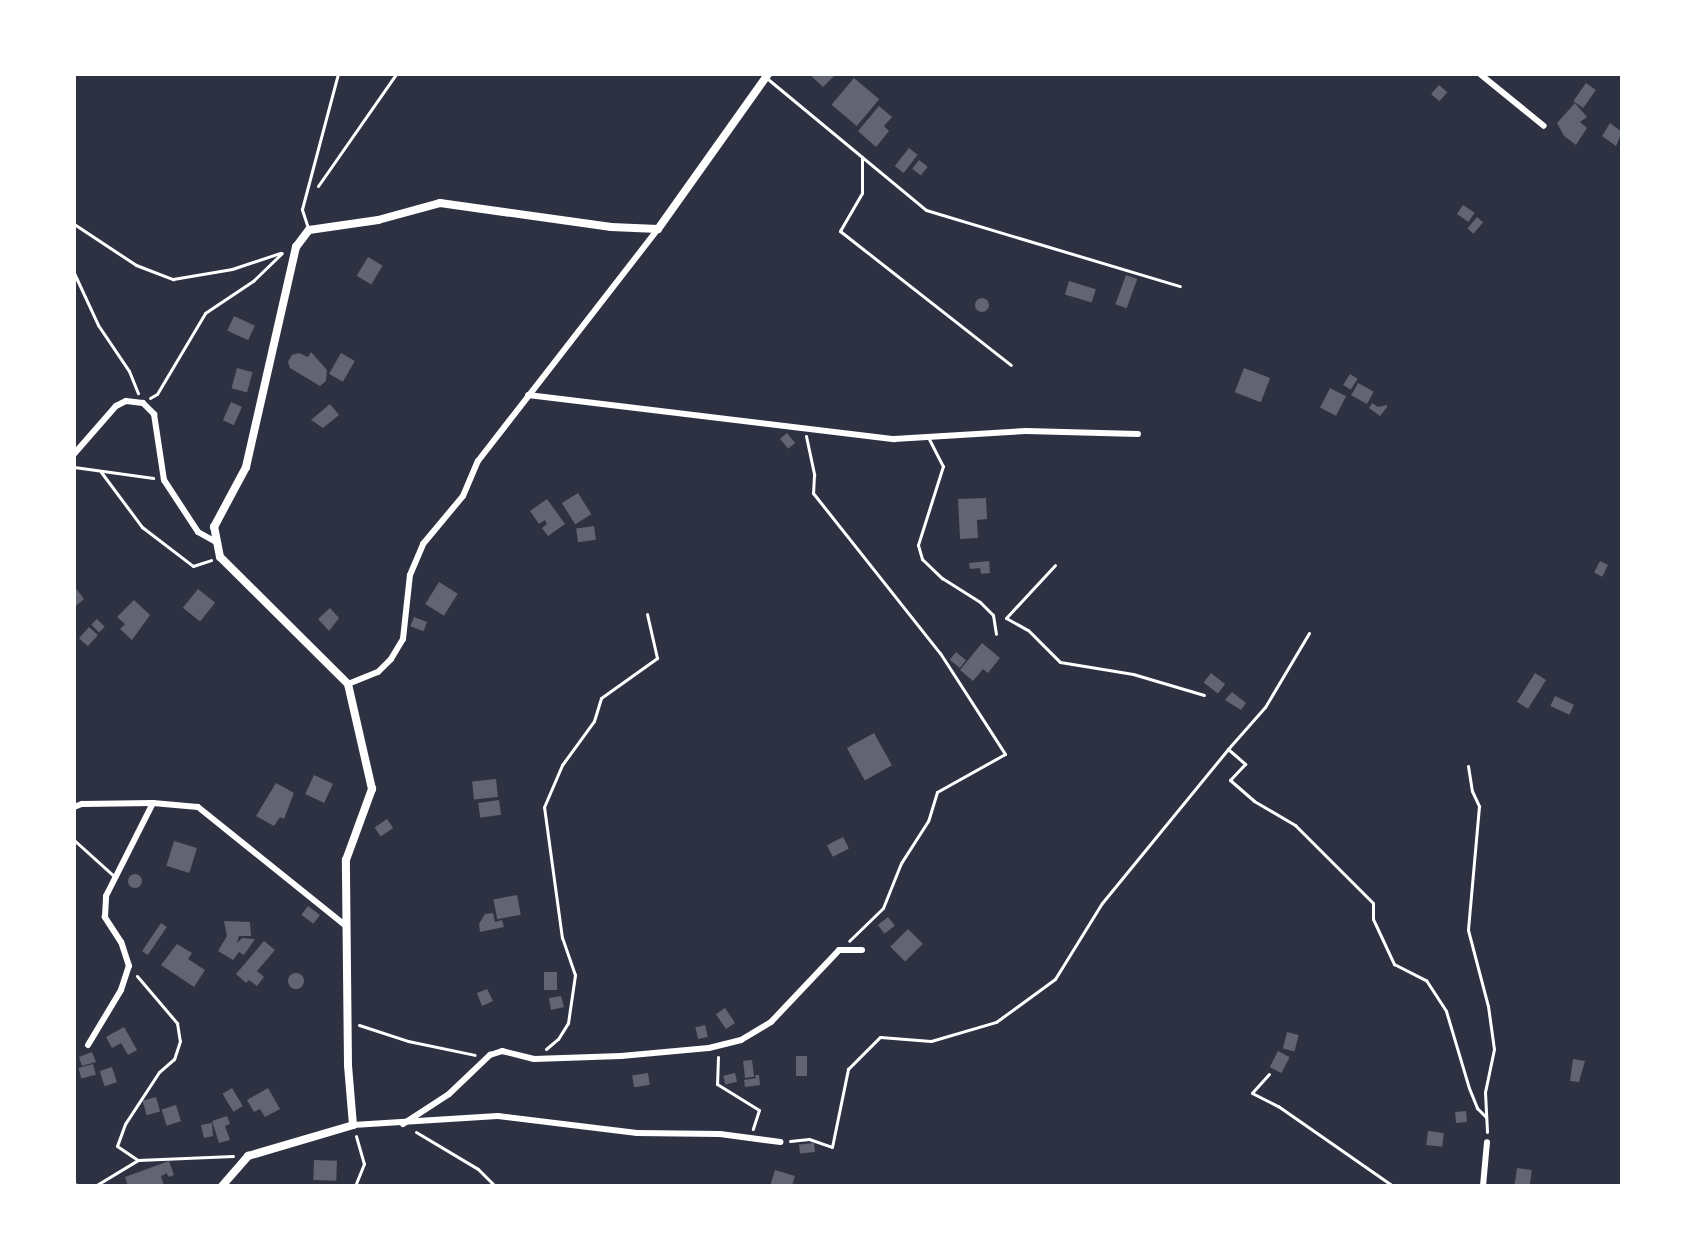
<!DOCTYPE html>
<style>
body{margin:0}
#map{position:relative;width:1696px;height:1260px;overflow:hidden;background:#2d3142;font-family:Figtree,sans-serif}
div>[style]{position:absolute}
.building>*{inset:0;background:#626471;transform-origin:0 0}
.round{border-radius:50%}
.path>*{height:3px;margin:-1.5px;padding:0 1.5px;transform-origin:1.5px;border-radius:1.5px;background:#fff}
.service>*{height:3px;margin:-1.5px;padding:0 1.5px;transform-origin:1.5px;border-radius:1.5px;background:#fff}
.minor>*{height:6px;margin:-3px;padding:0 3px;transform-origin:3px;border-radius:3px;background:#fff}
.tertiary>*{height:8px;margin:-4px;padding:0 4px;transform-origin:4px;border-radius:4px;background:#fff}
span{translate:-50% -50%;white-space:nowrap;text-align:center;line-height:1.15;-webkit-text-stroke:6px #fff;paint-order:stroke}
.frame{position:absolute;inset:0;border:76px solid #fff;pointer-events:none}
</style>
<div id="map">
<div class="building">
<i style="clip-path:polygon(809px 74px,836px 74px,823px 87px)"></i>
<i style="left:854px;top:78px;width:33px;height:35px;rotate:40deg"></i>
<i style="left:1586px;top:83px;width:12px;height:22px;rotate:35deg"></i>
<i style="left:1439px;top:85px;width:11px;height:12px;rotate:41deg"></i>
<i style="clip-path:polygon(1575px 103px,1587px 117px,1580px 122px,1587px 128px,1576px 145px,1564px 136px,1557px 123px)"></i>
<i style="clip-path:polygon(879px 106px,892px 117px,884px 126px,889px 131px,876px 147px,858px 131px)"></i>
<i style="clip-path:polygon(1610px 123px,1622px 132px,1616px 146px,1602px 136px)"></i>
<i style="left:909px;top:148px;width:11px;height:23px;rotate:38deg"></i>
<i style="left:919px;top:160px;width:11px;height:11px;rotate:38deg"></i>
<i style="left:1463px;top:205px;width:14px;height:11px;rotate:34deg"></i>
<i style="left:1477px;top:217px;width:8px;height:15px;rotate:40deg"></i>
<i style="left:368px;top:257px;width:17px;height:22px;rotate:31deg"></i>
<i style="left:1126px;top:275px;width:12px;height:31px;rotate:20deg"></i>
<i style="left:1069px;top:281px;width:28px;height:14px;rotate:17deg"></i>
<i class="round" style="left:975px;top:298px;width:14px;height:14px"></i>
<i style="left:234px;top:316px;width:23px;height:16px;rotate:25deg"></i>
<i style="clip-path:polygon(311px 352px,327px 370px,326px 381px,320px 386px,290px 368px,288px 362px,292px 355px,299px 353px,308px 357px)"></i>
<i style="left:341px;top:353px;width:16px;height:24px;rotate:30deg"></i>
<i style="left:237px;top:368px;width:16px;height:21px;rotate:15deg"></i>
<i style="left:1244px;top:368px;width:28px;height:26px;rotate:21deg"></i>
<i style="left:1350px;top:374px;width:9px;height:13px;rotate:32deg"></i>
<i style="left:1358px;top:383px;width:18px;height:14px;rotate:29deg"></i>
<i style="left:1330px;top:388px;width:18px;height:22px;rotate:27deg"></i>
<i style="left:231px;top:402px;width:12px;height:20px;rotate:24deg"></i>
<i style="clip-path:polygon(1372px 403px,1378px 407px,1387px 405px,1387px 407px,1380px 416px,1369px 408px)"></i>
<i style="clip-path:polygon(330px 404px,339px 415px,323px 428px,311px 420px)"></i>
<i style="left:787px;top:433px;width:13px;height:9px;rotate:51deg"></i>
<i style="left:578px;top:493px;width:25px;height:19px;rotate:58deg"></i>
<i style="clip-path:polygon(986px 498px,987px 519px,977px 520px,978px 538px,960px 539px,958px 499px)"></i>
<i style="clip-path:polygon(547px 499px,565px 524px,548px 536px,542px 528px,547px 524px,545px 520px,539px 524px,530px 511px)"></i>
<i style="left:594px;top:526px;width:14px;height:18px;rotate:82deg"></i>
<i style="clip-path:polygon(989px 561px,990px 573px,981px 574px,980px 568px,970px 569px,969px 563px)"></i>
<i style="left:1600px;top:561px;width:9px;height:13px;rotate:27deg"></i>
<i style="left:439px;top:582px;width:22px;height:26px;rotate:32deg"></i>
<i style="clip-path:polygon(74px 586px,84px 599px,76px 606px,74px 603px)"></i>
<i style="left:198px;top:589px;width:22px;height:24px;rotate:39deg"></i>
<i style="clip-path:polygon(134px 600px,150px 615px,132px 640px,120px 629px,125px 624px,117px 617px)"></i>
<i style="clip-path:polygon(330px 608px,339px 618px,329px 631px,318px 619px)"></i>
<i style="left:414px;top:617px;width:14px;height:10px;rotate:21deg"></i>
<i style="left:97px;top:619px;width:11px;height:8px;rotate:45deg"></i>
<i style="left:89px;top:627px;width:12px;height:15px;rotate:42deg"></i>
<i style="clip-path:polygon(982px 643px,1000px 658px,988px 673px,983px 669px,973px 681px,960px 670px)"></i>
<i style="left:956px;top:652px;width:13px;height:10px;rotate:39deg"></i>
<i style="left:1211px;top:673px;width:18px;height:12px;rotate:38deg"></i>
<i style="left:1535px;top:673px;width:13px;height:34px;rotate:32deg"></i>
<i style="clip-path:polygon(1232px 692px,1246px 703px,1241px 710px,1225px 700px)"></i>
<i style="left:1555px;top:696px;width:21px;height:11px;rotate:25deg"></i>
<i style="left:874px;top:733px;width:37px;height:31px;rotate:61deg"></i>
<i style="left:314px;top:775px;width:21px;height:21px;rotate:25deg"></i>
<i style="left:496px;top:779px;width:18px;height:24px;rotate:84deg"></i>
<i style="clip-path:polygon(276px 783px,294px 793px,284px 819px,280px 817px,274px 826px,256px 816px)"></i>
<i style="left:499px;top:800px;width:15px;height:21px;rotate:82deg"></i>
<i style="left:387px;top:819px;width:11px;height:15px;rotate:56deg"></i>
<i style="left:843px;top:837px;width:13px;height:18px;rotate:63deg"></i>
<i style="left:174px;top:841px;width:24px;height:26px;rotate:17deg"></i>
<i class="round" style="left:128px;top:874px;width:14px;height:14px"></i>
<i style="left:517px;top:895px;width:20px;height:24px;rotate:79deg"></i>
<i style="left:308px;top:906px;width:15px;height:11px;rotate:37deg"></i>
<i style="clip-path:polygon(493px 913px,495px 922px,502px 920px,504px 927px,480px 932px,479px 924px,485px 914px)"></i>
<i style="left:888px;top:917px;width:11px;height:13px;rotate:52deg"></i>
<i style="clip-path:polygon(224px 921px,250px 922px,251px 936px,239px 936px,237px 943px,242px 938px,255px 939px,244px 955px,239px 952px,233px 960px,218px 951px,227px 936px)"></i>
<i style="left:161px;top:923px;width:7px;height:34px;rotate:34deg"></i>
<i style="left:908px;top:929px;width:21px;height:25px;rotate:45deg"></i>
<i style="clip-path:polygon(264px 941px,275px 950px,257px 971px,264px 977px,257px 986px,249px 980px,246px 983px,236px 974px)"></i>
<i style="clip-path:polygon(177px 944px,192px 953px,188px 959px,205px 970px,194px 987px,161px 965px)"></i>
<i style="left:544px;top:972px;width:13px;height:18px"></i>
<i class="round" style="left:288px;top:973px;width:16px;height:16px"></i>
<i style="clip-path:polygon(487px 989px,493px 1001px,482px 1006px,477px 993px)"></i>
<i style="clip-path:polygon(561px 996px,564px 1007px,551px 1010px,549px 998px)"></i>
<i style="left:725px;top:1008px;width:18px;height:11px;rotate:56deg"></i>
<i style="left:705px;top:1025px;width:12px;height:10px;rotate:76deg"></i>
<i style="clip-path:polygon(124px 1027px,137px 1050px,128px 1055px,121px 1043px,112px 1048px,106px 1037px)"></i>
<i style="left:1287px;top:1032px;width:12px;height:17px;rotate:14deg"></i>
<i style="left:1278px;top:1051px;width:13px;height:18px;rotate:27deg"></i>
<i style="clip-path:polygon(92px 1052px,96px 1062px,82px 1066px,79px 1057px)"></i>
<i style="left:796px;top:1056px;width:11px;height:20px"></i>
<i style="clip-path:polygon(1573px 1059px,1585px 1061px,1579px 1082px,1570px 1081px)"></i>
<i style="left:752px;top:1060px;width:17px;height:9px;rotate:83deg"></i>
<i style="left:93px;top:1064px;width:11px;height:15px;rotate:75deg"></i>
<i style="left:112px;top:1067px;width:16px;height:13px;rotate:72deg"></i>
<i style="left:648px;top:1073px;width:12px;height:16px;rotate:81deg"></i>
<i style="left:735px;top:1073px;width:9px;height:12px;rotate:77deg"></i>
<i style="clip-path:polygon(755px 1075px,759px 1075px,760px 1085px,745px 1087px,744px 1080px,756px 1078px)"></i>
<i style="left:232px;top:1088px;width:21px;height:11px;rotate:59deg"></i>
<i style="clip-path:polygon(268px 1088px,280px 1109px,265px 1117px,260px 1109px,254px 1112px,247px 1100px)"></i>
<i style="left:156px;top:1097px;width:15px;height:14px;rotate:74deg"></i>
<i style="left:176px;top:1105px;width:17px;height:15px;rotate:73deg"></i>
<i style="left:1466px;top:1111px;width:11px;height:11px;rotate:85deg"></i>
<i style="clip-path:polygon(227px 1116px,230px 1124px,225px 1126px,230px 1140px,219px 1143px,212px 1121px)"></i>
<i style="clip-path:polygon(212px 1123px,213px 1136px,204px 1138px,201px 1125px)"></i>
<i style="left:1428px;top:1131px;width:16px;height:14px;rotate:7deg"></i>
<i style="left:814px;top:1143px;width:9px;height:15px;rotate:84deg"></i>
<i style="left:314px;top:1160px;width:23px;height:20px;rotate:2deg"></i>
<i style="clip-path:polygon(169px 1161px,174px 1175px,169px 1177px,164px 1170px,166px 1174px,161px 1176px,164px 1186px,128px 1186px,125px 1177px)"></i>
<i style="left:1517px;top:1168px;width:15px;height:18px;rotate:8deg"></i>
<i style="clip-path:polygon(775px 1170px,795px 1176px,792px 1186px,770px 1186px)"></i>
</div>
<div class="path">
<i style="left:318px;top:186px;width:136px;rotate:-55.1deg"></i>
<i style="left:74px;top:224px;width:74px;rotate:33.5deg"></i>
<i style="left:136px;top:265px;width:40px;rotate:21deg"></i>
<i style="left:173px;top:279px;width:60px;rotate:-9.6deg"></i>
<i style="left:232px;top:269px;width:51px;rotate:-18.4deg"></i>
<i style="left:74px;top:273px;width:57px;rotate:65.2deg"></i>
<i style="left:98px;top:325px;width:55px;rotate:56deg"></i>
<i style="left:129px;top:371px;width:24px;rotate:68deg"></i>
<i style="left:150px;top:398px;width:8px;rotate:-30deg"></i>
<i style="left:157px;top:394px;width:94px;rotate:-59.3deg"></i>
<i style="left:205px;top:313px;width:58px;rotate:-33.7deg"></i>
<i style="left:253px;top:281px;width:40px;rotate:-44deg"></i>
<i style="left:806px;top:436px;width:40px;rotate:78deg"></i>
<i style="left:814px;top:475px;width:18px;rotate:93deg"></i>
<i style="left:813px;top:493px;width:204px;rotate:51.6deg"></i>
<i style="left:940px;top:653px;width:120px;rotate:57.2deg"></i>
<i style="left:1005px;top:754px;width:78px;rotate:150.8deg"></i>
<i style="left:937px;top:792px;width:30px;rotate:107deg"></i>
<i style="left:928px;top:821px;width:50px;rotate:122.7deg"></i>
<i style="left:901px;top:863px;width:48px;rotate:111.8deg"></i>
<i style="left:883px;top:908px;width:47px;rotate:135.9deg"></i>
<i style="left:74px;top:467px;width:80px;rotate:7.9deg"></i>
<i style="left:101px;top:472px;width:69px;rotate:53.3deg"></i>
<i style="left:142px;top:527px;width:64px;rotate:37.4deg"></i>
<i style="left:193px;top:566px;width:19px;rotate:-18deg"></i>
<i style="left:1006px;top:618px;width:25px;rotate:29deg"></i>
<i style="left:1028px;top:630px;width:45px;rotate:45deg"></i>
<i style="left:1060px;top:662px;width:74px;rotate:9.3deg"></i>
<i style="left:1133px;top:674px;width:74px;rotate:16.5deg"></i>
<i style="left:1006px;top:618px;width:72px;rotate:-47.2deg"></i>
<i style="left:1309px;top:633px;width:86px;rotate:120.7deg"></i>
<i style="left:1265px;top:707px;width:56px;rotate:131.4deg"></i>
<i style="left:1228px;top:749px;width:23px;rotate:41deg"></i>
<i style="left:1245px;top:764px;width:22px;rotate:133deg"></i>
<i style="left:1230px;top:780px;width:32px;rotate:41deg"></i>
<i style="left:1254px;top:801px;width:48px;rotate:30.3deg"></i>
<i style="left:1295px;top:825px;width:110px;rotate:45deg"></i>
<i style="left:1373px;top:903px;width:16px;rotate:90deg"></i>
<i style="left:1373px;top:919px;width:50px;rotate:65deg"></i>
<i style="left:1394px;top:964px;width:36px;rotate:27deg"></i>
<i style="left:1426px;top:980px;width:37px;rotate:57deg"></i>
<i style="left:1446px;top:1011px;width:80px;rotate:73.4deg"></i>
<i style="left:1469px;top:1088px;width:22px;rotate:68deg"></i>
<i style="left:1477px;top:1108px;width:13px;rotate:45deg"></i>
<i style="left:1468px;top:766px;width:25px;rotate:81deg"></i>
<i style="left:1472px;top:791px;width:17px;rotate:65deg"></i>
<i style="left:1479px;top:806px;width:124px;rotate:95.1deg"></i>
<i style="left:1468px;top:930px;width:79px;rotate:75.3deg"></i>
<i style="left:1488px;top:1006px;width:43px;rotate:82.1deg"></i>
<i style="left:1494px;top:1049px;width:44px;rotate:101.8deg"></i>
<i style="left:1485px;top:1092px;width:40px;rotate:87.1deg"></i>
<i style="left:137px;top:976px;width:62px;rotate:49.6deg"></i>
<i style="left:177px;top:1023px;width:18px;rotate:81deg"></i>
<i style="left:180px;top:1041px;width:19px;rotate:108deg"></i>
<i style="left:174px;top:1059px;width:20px;rotate:139deg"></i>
<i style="left:159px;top:1072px;width:62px;rotate:123.2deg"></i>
<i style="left:125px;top:1124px;width:23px;rotate:110deg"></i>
<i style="left:117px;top:1146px;width:25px;rotate:34deg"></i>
<i style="left:359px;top:1025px;width:52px;rotate:18.1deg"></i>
<i style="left:408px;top:1041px;width:68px;rotate:11.8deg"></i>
<i style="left:546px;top:1049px;width:16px;rotate:-40deg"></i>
<i style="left:558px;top:1039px;width:19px;rotate:-58deg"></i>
<i style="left:568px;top:1023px;width:49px;rotate:-81.7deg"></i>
<i style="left:575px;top:975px;width:39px;rotate:-109deg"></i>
<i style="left:562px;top:938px;width:132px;rotate:-97.8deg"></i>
<i style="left:544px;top:807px;width:46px;rotate:-66.8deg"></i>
<i style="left:562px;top:765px;width:54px;rotate:-54deg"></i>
<i style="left:594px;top:721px;width:24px;rotate:-73deg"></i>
<i style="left:601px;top:698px;width:69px;rotate:-35.5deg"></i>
<i style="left:657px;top:658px;width:45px;rotate:-102.8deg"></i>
<i style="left:718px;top:1057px;width:27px;rotate:92deg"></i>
<i style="left:717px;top:1084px;width:49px;rotate:31.8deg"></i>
<i style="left:759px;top:1110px;width:20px;rotate:108deg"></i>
<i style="left:1269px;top:1074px;width:25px;rotate:132deg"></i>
<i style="left:1252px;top:1093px;width:29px;rotate:27deg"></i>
<i style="left:1278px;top:1106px;width:140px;rotate:34.8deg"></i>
<i style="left:416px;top:1132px;width:72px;rotate:30.8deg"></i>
<i style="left:478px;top:1169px;width:24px;rotate:45deg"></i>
<i style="left:790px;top:1141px;width:19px;rotate:-6deg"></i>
<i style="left:809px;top:1139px;width:24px;rotate:19deg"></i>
<i style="left:832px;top:1147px;width:80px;rotate:-78.4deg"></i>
<i style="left:848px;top:1069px;width:45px;rotate:-45deg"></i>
<i style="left:880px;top:1037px;width:51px;rotate:4.5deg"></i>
<i style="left:931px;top:1041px;width:68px;rotate:-16.3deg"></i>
<i style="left:996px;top:1022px;width:73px;rotate:-36.1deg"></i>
<i style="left:1055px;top:979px;width:89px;rotate:-58.3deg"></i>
<i style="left:1102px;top:903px;width:199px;rotate:-50.7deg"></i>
<i style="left:74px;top:1184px;width:6px;rotate:18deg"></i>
<i style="left:95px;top:1186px;width:50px;rotate:-31.2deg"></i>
<i style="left:138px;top:1160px;width:95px;rotate:-2.4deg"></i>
<i style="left:355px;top:1186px;width:24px;rotate:-68deg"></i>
<i style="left:364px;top:1164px;width:29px;rotate:-106deg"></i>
</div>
<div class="service">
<i style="left:769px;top:80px;width:204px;rotate:39.6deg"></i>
<i style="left:926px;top:210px;width:265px;rotate:16.7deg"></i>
<i style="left:862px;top:157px;width:36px;rotate:90deg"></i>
<i style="left:862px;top:193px;width:44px;rotate:120.1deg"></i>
<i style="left:840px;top:231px;width:217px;rotate:38.1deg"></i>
<i style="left:308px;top:228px;width:20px;rotate:-108deg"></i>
<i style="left:302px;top:209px;width:140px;rotate:-75.1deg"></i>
<i style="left:928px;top:437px;width:33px;rotate:63deg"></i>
<i style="left:943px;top:466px;width:83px;rotate:107.6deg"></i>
<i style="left:918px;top:545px;width:15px;rotate:74deg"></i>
<i style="left:922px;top:559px;width:28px;rotate:44deg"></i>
<i style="left:942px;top:578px;width:45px;rotate:32.3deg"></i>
<i style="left:980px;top:602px;width:18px;rotate:45deg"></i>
<i style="left:993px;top:615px;width:19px;rotate:81deg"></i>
<i style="left:74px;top:840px;width:55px;rotate:42.1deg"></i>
</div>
<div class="minor">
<i style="left:1480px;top:74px;width:82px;rotate:39.1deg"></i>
<i style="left:528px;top:395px;width:369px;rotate:6.9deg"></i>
<i style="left:894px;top:439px;width:132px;rotate:-3.5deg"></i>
<i style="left:1026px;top:431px;width:112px;rotate:1.5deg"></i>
<i style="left:74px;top:454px;width:64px;rotate:-48.8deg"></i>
<i style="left:116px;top:406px;width:11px;rotate:-27deg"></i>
<i style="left:126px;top:401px;width:17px;rotate:7deg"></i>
<i style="left:143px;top:403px;width:16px;rotate:45deg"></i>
<i style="left:154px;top:414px;width:67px;rotate:81.4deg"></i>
<i style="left:164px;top:480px;width:62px;rotate:56.8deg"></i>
<i style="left:198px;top:532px;width:23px;rotate:29deg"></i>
<i style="left:348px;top:684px;width:32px;rotate:-22deg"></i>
<i style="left:378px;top:672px;width:18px;rotate:-45deg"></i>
<i style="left:391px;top:659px;width:23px;rotate:-59deg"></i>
<i style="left:403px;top:639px;width:64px;rotate:-83.8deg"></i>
<i style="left:410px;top:575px;width:34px;rotate:-67deg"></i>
<i style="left:423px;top:544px;width:62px;rotate:-50.2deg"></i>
<i style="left:463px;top:496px;width:38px;rotate:-67deg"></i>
<i style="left:478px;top:461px;width:294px;rotate:-52.2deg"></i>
<i style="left:74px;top:807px;width:9px;rotate:-21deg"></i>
<i style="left:82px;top:804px;width:71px;rotate:-0.8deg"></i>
<i style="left:153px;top:803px;width:45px;rotate:5.1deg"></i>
<i style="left:198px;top:807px;width:191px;rotate:38.8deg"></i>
<i style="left:88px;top:1045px;width:64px;rotate:-59deg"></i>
<i style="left:121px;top:990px;width:25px;rotate:-72deg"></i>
<i style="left:129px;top:966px;width:25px;rotate:-108deg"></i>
<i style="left:121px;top:942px;width:30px;rotate:-123deg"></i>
<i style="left:105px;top:917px;width:21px;rotate:-87deg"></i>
<i style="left:106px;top:896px;width:104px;rotate:-63.2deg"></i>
<i style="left:403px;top:1124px;width:55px;rotate:-33.1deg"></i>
<i style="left:449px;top:1094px;width:57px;rotate:-43.6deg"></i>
<i style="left:490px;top:1055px;width:13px;rotate:-18deg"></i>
<i style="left:502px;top:1051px;width:33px;rotate:14deg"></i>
<i style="left:534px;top:1059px;width:87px;rotate:-2deg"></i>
<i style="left:621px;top:1056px;width:88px;rotate:-5.2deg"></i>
<i style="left:709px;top:1048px;width:33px;rotate:-14deg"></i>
<i style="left:741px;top:1040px;width:35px;rotate:-31deg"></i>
<i style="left:771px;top:1022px;width:99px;rotate:-46.6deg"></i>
<i style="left:839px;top:950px;width:23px"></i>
<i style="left:353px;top:1125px;width:145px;rotate:-3.6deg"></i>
<i style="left:498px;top:1116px;width:140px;rotate:7deg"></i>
<i style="left:637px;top:1133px;width:83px;rotate:0.7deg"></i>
<i style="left:720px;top:1134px;width:61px;rotate:7.6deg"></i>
<i style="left:1483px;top:1186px;width:44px;rotate:-84.8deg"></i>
</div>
<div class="tertiary">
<i style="left:222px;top:1186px;width:40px;rotate:-49deg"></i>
<i style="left:248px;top:1156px;width:109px;rotate:-16.4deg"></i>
<i style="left:353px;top:1125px;width:60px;rotate:-94.8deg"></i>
<i style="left:348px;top:1065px;width:205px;rotate:-90.6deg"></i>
<i style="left:346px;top:860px;width:76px;rotate:-69.9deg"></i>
<i style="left:372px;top:789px;width:108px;rotate:-102.9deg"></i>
<i style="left:348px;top:684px;width:180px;rotate:-135.2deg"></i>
<i style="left:220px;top:557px;width:31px;rotate:-101deg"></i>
<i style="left:214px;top:527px;width:68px;rotate:-61.9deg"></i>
<i style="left:246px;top:467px;width:226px;rotate:-77.2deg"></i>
<i style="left:296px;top:247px;width:21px;rotate:-53deg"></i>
<i style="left:309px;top:230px;width:70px;rotate:-8.2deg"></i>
<i style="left:378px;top:220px;width:64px;rotate:-15.3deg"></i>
<i style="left:440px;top:203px;width:173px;rotate:8deg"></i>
<i style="left:611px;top:227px;width:47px;rotate:2.4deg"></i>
<i style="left:658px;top:229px;width:190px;rotate:-54.6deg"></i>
</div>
<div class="frame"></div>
</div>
